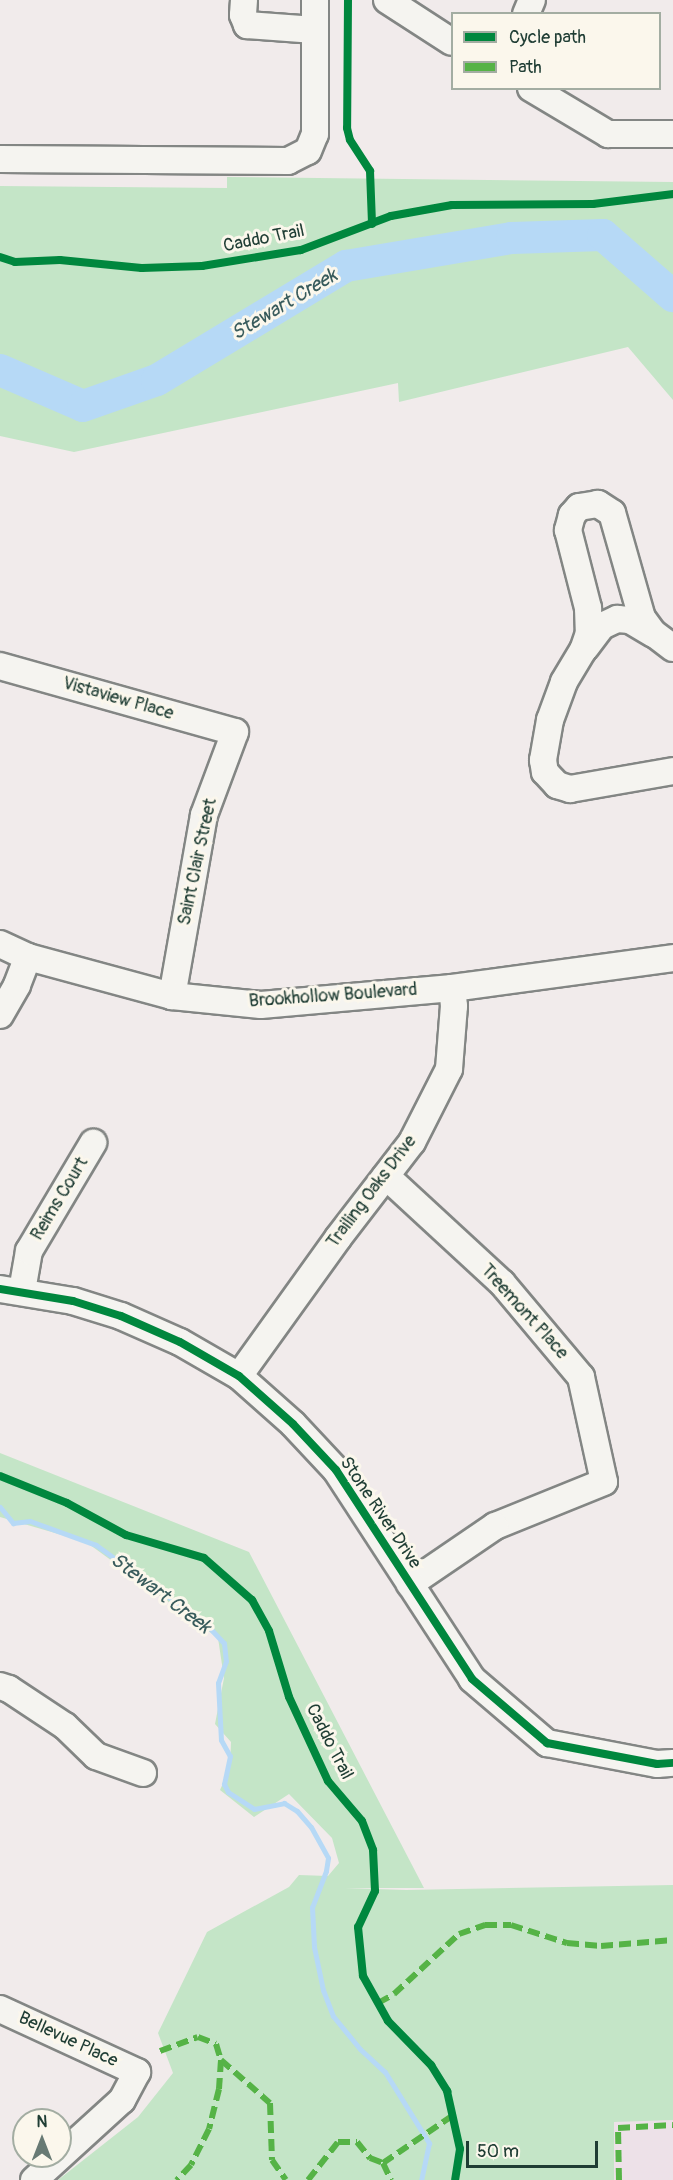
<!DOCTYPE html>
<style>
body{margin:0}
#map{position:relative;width:673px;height:2180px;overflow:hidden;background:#f1ebeb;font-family:Pangolin,sans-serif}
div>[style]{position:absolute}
.built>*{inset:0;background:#ede1e8;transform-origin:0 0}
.green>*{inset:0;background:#c4e5c7}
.stream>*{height:5px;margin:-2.5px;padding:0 2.5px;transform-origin:2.5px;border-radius:2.5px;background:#b6d9f6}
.river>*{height:32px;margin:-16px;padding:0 16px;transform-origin:16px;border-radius:16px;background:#b6d9f6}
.roads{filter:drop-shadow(2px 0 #838684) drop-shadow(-2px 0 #838684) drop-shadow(0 2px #838684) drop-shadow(0 -2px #838684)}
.minor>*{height:26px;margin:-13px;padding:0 13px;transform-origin:13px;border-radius:13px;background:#f5f4f0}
.quiet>*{height:6px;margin-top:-3px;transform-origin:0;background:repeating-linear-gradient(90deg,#55b346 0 12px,transparent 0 18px)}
.cycleway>*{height:8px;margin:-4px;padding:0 4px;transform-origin:4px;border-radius:4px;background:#00873e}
span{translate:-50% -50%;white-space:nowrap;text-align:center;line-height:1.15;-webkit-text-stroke:6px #fbf7ec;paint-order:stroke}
.street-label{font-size:18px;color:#1f3d34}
.water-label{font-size:20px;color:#385b5c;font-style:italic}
.legend{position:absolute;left:451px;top:12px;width:210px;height:78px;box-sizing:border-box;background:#fbf7ec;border:2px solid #a3ada2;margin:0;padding:8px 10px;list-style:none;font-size:18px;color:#1f3d34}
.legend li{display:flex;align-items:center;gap:12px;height:30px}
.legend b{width:30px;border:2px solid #a3ada2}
.north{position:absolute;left:12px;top:2108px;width:60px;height:60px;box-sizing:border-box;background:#fbf7ec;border:2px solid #a3ada2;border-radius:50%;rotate:0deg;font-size:16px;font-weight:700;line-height:24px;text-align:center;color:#1f3d34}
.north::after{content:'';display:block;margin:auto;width:21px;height:27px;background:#687a74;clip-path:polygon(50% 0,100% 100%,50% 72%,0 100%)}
.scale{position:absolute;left:466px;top:2141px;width:132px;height:27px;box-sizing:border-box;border:3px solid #1f3d34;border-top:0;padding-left:8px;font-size:18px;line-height:21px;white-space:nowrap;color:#1f3d34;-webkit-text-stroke:4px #fbf7ec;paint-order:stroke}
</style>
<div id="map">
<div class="built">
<i style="left:673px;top:2120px;width:60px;height:59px;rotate:90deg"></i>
</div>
<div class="green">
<i style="clip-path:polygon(227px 177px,673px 182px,673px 400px,628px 347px,399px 402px,398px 383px,74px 452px,0 436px,0 186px,227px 188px)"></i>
<i style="clip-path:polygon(0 1453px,249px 1552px,424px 1888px,345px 1888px,406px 1890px,673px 1885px,673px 2120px,614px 2122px,614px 2180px,58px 2180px,138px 2117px,173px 2073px,158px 2033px,207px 1932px,289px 1887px,299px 1875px,328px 1876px,339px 1863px,332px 1838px,289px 1794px,254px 1817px,220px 1790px,230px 1768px,231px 1742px,215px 1724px,224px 1678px,218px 1638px,86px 1542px,0 1517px)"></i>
</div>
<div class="stream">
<i style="left:0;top:1507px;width:21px;rotate:51deg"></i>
<i style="left:13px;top:1523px;width:17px;rotate:-7deg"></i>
<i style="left:30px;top:1521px;width:70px;rotate:20deg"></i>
<i style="left:96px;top:1545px;width:135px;rotate:35.7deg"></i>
<i style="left:206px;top:1624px;width:26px;rotate:47deg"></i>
<i style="left:224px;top:1643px;width:18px;rotate:84deg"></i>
<i style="left:226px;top:1661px;width:23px;rotate:110deg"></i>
<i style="left:218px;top:1683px;width:57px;rotate:87deg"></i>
<i style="left:221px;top:1740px;width:18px;rotate:61deg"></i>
<i style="left:230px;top:1756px;width:29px;rotate:102deg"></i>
<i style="left:224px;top:1784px;width:9px;rotate:63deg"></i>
<i style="left:228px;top:1792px;width:31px;rotate:33deg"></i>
<i style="left:254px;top:1809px;width:31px;rotate:-11deg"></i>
<i style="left:284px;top:1803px;width:15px;rotate:32deg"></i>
<i style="left:297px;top:1811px;width:21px;rotate:49deg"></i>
<i style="left:311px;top:1827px;width:35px;rotate:61deg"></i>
<i style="left:328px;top:1858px;width:13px;rotate:99deg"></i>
<i style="left:326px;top:1871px;width:39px;rotate:111deg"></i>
<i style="left:312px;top:1907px;width:40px;rotate:87.1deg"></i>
<i style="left:314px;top:1947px;width:44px;rotate:78.2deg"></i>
<i style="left:323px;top:1990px;width:28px;rotate:69deg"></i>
<i style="left:333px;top:2016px;width:43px;rotate:50.7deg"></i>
<i style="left:360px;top:2049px;width:34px;rotate:43deg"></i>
<i style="left:385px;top:2072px;width:84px;rotate:58.2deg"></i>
<i style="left:429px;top:2143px;width:38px;rotate:102deg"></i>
</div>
<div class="river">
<i style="left:0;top:370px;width:90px;rotate:23.4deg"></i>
<i style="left:83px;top:406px;width:78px;rotate:-19.4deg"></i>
<i style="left:157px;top:380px;width:221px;rotate:-31.1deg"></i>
<i style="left:346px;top:266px;width:168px;rotate:-9.6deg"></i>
<i style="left:512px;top:238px;width:91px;rotate:-1.9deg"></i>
<i style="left:603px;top:235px;width:93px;rotate:41.1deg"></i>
</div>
<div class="roads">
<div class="minor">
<i style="left:244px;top:0;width:15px;rotate:94deg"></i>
<i style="left:243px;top:15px;width:11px;rotate:68deg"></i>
<i style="left:247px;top:25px;width:68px;rotate:4.2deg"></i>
<i style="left:387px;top:0;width:77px;rotate:32.9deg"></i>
<i style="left:526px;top:14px;width:15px;rotate:-67deg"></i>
<i style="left:531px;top:88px;width:90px;rotate:30.9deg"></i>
<i style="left:608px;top:134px;width:65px"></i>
<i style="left:0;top:159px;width:288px;rotate:0.4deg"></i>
<i style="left:288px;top:161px;width:22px;rotate:-27deg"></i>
<i style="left:308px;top:151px;width:18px;rotate:-68deg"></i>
<i style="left:315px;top:134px;width:134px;rotate:-90deg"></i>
<i style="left:586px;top:647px;width:26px;rotate:-53deg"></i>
<i style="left:602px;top:626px;width:17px;rotate:-25deg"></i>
<i style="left:617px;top:619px;width:13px;rotate:4deg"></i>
<i style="left:630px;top:620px;width:27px;rotate:31deg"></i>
<i style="left:673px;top:648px;width:25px;rotate:-143deg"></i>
<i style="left:653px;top:633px;width:19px;rotate:-126deg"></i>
<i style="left:642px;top:618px;width:109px;rotate:-105.9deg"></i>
<i style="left:612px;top:513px;width:17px;rotate:-147deg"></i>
<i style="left:598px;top:504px;width:19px;rotate:171deg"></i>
<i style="left:579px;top:507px;width:11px;rotate:131deg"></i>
<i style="left:572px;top:515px;width:16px;rotate:105deg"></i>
<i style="left:568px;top:530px;width:81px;rotate:75.6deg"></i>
<i style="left:588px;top:608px;width:25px;rotate:88deg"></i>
<i style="left:589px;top:633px;width:18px;rotate:109deg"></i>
<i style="left:583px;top:650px;width:37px;rotate:121deg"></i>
<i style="left:564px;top:682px;width:40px;rotate:110.2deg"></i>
<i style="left:550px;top:720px;width:41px;rotate:99.9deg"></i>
<i style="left:543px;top:760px;width:12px;rotate:81deg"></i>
<i style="left:545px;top:772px;width:18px;rotate:47deg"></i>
<i style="left:557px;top:785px;width:14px;rotate:17deg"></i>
<i style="left:570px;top:789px;width:105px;rotate:-9.9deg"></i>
<i style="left:0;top:666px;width:244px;rotate:15.7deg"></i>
<i style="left:235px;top:732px;width:89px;rotate:110.5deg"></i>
<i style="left:204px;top:815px;width:184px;rotate:100deg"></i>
<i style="left:0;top:944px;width:31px;rotate:25deg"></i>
<i style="left:28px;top:957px;width:149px;rotate:15.2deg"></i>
<i style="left:172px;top:996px;width:89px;rotate:5.8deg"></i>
<i style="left:261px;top:1005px;width:192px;rotate:-5.1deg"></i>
<i style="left:452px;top:988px;width:223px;rotate:-7.7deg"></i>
<i style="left:0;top:1015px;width:34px;rotate:-60deg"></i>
<i style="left:17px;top:985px;width:30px;rotate:-69deg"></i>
<i style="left:386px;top:1176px;width:158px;rotate:42.7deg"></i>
<i style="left:502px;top:1283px;width:123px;rotate:50deg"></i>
<i style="left:581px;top:1377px;width:107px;rotate:77.6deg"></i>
<i style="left:604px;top:1482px;width:118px;rotate:158deg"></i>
<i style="left:495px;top:1526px;width:103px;rotate:145.7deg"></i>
<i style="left:0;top:1289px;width:74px;rotate:9.3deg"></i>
<i style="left:73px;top:1301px;width:50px;rotate:17.4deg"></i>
<i style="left:121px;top:1316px;width:64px;rotate:23.8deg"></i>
<i style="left:180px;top:1342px;width:68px;rotate:30deg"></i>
<i style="left:239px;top:1376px;width:72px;rotate:41.6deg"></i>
<i style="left:293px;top:1424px;width:63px;rotate:46.9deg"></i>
<i style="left:336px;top:1470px;width:249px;rotate:56.9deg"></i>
<i style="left:472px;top:1679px;width:99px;rotate:40.5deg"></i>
<i style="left:547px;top:1743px;width:112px;rotate:10.8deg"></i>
<i style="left:657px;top:1764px;width:16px;rotate:-4deg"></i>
<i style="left:22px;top:1291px;width:41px;rotate:-80.1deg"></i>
<i style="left:29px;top:1251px;width:126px;rotate:-59.3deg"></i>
<i style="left:239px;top:1376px;width:170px;rotate:-54.3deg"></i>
<i style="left:338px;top:1238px;width:121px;rotate:-52.4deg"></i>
<i style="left:412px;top:1142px;width:82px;rotate:-63.1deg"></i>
<i style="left:449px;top:1069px;width:63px;rotate:-85.5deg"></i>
<i style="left:454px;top:1006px;width:18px;rotate:-96deg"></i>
<i style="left:0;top:1686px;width:9px;rotate:18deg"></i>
<i style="left:9px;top:1689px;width:67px;rotate:33.5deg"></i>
<i style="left:65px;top:1726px;width:43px;rotate:44.1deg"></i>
<i style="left:96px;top:1756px;width:50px;rotate:19.9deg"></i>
<i style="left:0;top:2009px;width:151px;rotate:24.7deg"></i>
<i style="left:137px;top:2072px;width:32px;rotate:118deg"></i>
<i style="left:122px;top:2100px;width:119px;rotate:137.7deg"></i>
</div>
</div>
<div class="quiet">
<i style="left:378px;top:2003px;width:18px;rotate:-29deg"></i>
<i style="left:394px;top:1994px;width:88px;rotate:-42.7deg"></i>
<i style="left:459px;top:1934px;width:28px;rotate:-19deg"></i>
<i style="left:485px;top:1925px;width:26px"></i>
<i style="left:511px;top:1925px;width:59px;rotate:17.8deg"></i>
<i style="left:567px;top:1943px;width:34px;rotate:5deg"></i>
<i style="left:601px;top:1946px;width:72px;rotate:-4.8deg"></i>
<i style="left:160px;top:2051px;width:40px;rotate:-20.2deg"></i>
<i style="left:198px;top:2037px;width:19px;rotate:21deg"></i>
<i style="left:216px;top:2044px;width:17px;rotate:73deg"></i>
<i style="left:221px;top:2060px;width:29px;rotate:94deg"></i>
<i style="left:219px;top:2089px;width:41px;rotate:104deg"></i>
<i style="left:209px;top:2129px;width:40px;rotate:116.6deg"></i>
<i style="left:191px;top:2165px;width:21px;rotate:133deg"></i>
<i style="left:221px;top:2060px;width:65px;rotate:41.3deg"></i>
<i style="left:270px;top:2103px;width:57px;rotate:88deg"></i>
<i style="left:272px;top:2160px;width:24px;rotate:55deg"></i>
<i style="left:383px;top:2163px;width:19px;rotate:65deg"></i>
<i style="left:308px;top:2180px;width:48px;rotate:-51.7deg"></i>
<i style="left:338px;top:2142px;width:19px"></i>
<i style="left:357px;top:2142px;width:21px;rotate:51deg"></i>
<i style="left:370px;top:2158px;width:14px;rotate:21deg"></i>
<i style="left:383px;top:2163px;width:83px;rotate:-34.3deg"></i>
<i style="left:619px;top:2180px;width:52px;rotate:-91.1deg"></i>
<i style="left:618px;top:2128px;width:55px;rotate:-3.1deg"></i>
</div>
<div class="cycleway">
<i style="left:348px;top:0;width:128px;rotate:90.4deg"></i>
<i style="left:347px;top:128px;width:12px;rotate:76deg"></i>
<i style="left:350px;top:140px;width:37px;rotate:57deg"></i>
<i style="left:370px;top:171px;width:53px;rotate:87.8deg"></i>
<i style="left:0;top:257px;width:16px;rotate:18deg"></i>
<i style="left:15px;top:262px;width:45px;rotate:-2.5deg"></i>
<i style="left:60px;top:260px;width:82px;rotate:5.6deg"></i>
<i style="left:142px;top:268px;width:60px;rotate:-1.9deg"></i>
<i style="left:202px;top:266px;width:100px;rotate:-9.2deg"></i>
<i style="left:301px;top:250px;width:96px;rotate:-20.7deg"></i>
<i style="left:391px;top:216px;width:62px;rotate:-10.2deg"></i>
<i style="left:452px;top:205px;width:141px;rotate:-0.4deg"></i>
<i style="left:593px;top:204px;width:81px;rotate:-7.1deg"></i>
<i style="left:0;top:1289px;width:74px;rotate:9.3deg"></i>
<i style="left:73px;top:1301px;width:50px;rotate:17.4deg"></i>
<i style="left:121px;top:1316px;width:64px;rotate:23.8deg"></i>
<i style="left:180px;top:1342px;width:68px;rotate:30deg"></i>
<i style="left:239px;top:1376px;width:72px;rotate:41.6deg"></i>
<i style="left:293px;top:1424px;width:63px;rotate:46.9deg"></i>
<i style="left:336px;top:1470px;width:249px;rotate:56.9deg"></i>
<i style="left:472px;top:1679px;width:99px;rotate:40.5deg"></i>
<i style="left:547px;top:1743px;width:112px;rotate:10.8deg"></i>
<i style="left:657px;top:1764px;width:16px;rotate:-4deg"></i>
<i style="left:0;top:1476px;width:72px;rotate:21.9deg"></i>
<i style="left:67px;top:1503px;width:67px;rotate:28.5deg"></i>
<i style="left:126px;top:1535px;width:81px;rotate:16.4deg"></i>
<i style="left:204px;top:1558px;width:64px;rotate:41.2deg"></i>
<i style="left:252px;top:1600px;width:35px;rotate:61deg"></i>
<i style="left:269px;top:1631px;width:69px;rotate:73.1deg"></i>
<i style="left:289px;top:1697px;width:93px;rotate:65.1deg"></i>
<i style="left:328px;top:1781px;width:52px;rotate:49.6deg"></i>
<i style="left:362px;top:1821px;width:31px;rotate:69deg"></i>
<i style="left:373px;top:1850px;width:41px;rotate:87.2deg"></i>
<i style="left:375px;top:1891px;width:40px;rotate:115deg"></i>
<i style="left:358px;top:1927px;width:49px;rotate:84.2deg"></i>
<i style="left:363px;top:1976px;width:51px;rotate:60.9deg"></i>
<i style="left:388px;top:2021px;width:62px;rotate:45.7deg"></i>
<i style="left:431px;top:2065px;width:31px;rotate:58deg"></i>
<i style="left:447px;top:2091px;width:59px;rotate:77.4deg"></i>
<i style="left:460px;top:2149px;width:31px;rotate:99deg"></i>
</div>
<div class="street-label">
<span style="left:264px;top:239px;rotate:-11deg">Caddo Trail</span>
<span style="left:118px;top:699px;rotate:16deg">Vistaview Place</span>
<span style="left:198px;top:862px;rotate:-78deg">Saint Clair Street</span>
<span style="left:333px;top:996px;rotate:-4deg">Brookhollow Boulevard</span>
<span style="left:372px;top:1192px;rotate:-53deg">Trailing Oaks Drive</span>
<span style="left:60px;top:1199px;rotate:-59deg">Reims Court</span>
<span style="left:524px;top:1312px;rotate:48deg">Treemont Place</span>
<span style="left:380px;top:1513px;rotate:56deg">Stone River Drive</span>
<span style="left:329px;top:1742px;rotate:63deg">Caddo Trail</span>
<span style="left:68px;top:2040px;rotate:25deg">Bellevue Place</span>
</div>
<div class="water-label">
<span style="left:284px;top:304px;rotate:-31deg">Stewart Creek</span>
<span style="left:161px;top:1593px;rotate:37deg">Stewart Creek</span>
</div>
<ul class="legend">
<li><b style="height:8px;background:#00873e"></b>Cycle path</li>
<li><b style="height:8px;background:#55b346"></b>Path</li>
</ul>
<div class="north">N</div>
<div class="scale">50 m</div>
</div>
